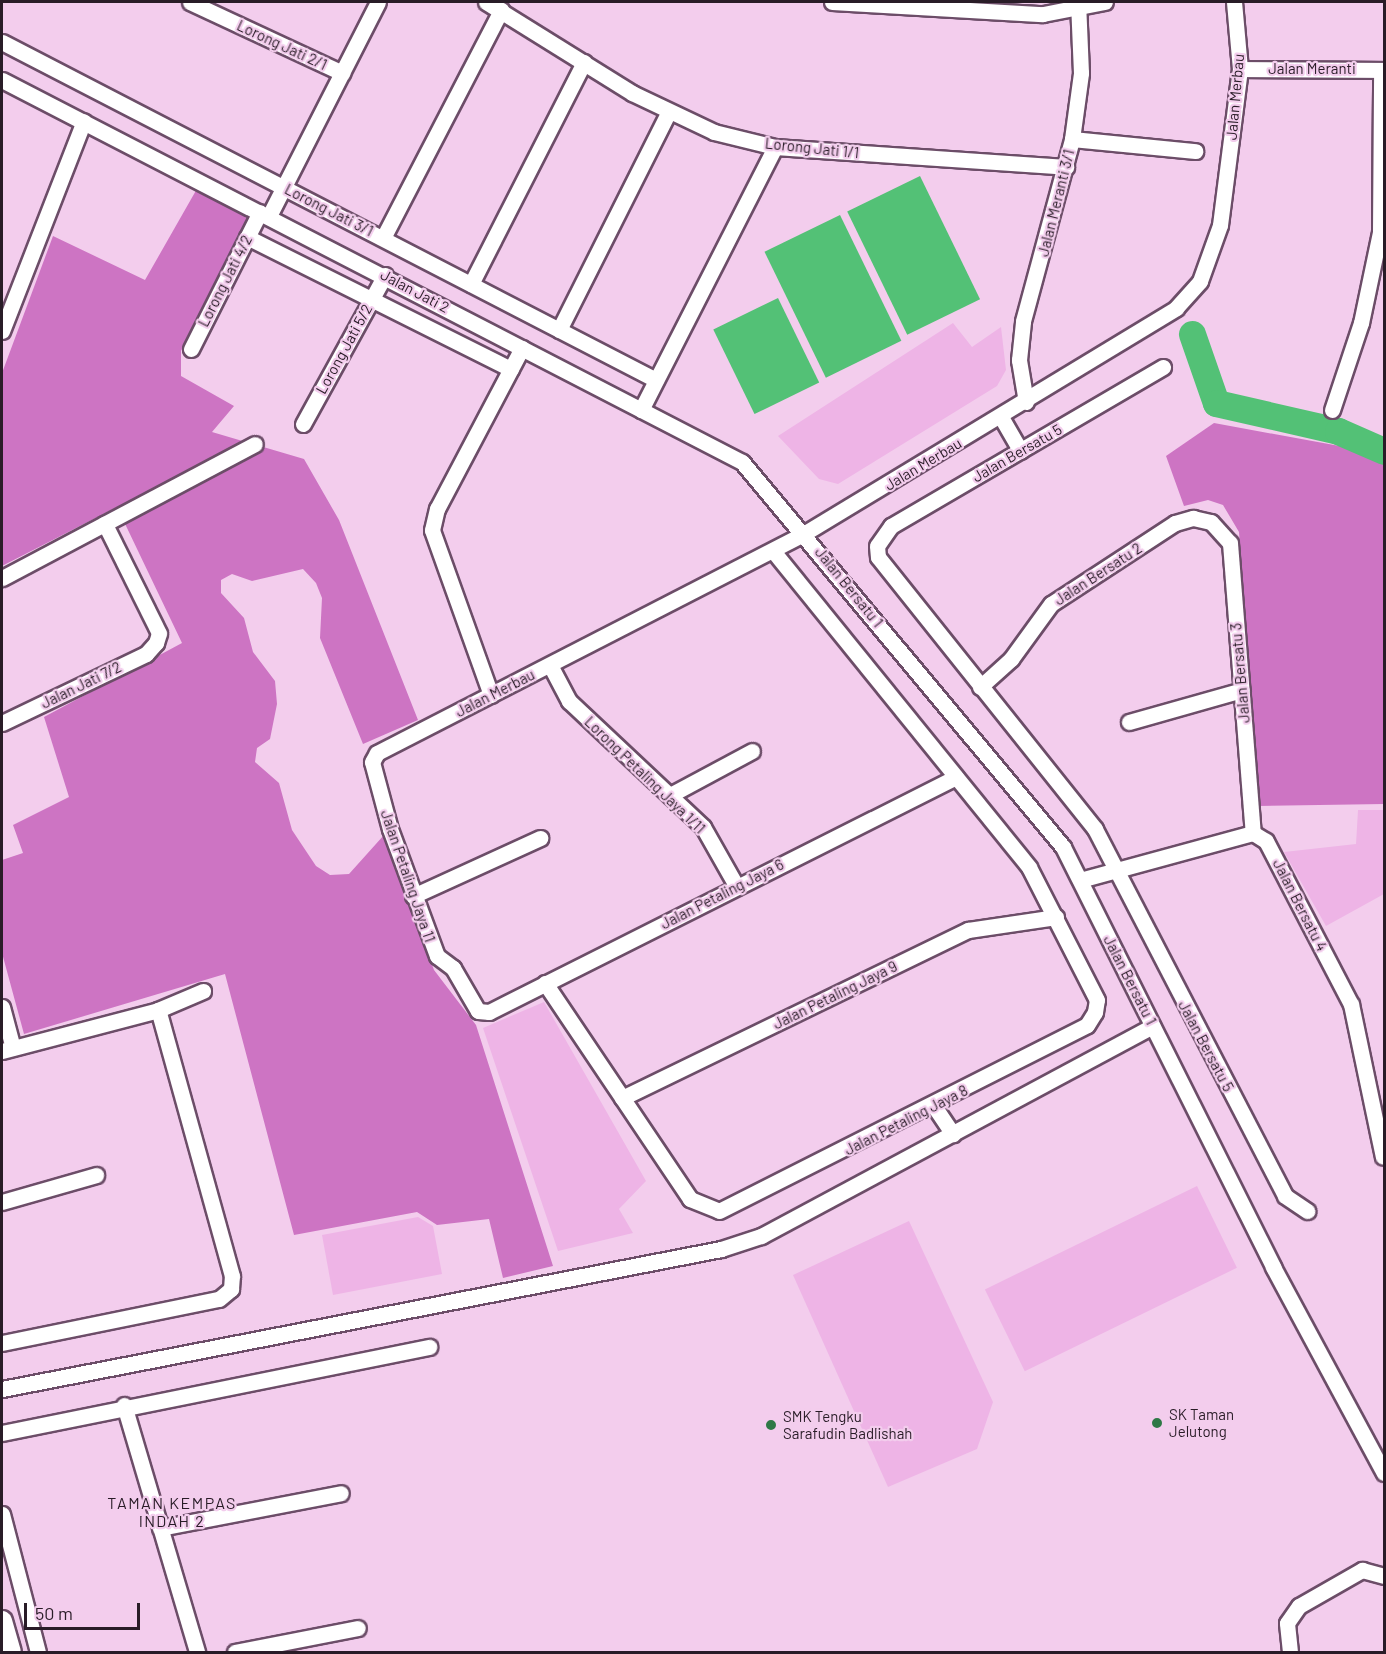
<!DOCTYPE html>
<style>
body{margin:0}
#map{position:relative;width:1386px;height:1654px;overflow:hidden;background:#f3cded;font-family:Barlow,sans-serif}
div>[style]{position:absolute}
.green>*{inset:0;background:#eeb4e6;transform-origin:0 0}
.forest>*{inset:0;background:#cd74c3}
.water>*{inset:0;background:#53c176;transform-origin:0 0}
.river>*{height:27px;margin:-13.5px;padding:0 13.5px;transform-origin:13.5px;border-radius:13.5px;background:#53c176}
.roads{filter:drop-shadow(2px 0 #6c4d68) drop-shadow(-2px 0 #6c4d68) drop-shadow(0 2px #6c4d68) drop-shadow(0 -2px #6c4d68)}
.street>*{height:15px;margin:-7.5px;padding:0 7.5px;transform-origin:7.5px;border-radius:7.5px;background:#fff}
.secondary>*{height:20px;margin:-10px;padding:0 10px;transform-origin:10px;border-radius:10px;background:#fff}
.dots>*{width:16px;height:16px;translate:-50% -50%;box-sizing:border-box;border:3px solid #f3cded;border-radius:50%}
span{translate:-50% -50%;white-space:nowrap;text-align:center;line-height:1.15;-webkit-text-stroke:4.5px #f3cded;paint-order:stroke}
.street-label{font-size:15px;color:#291c27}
.poi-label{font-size:15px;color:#291c27}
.left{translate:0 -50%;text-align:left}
.neighbourhood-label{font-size:16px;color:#291c27;letter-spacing:1.5px}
.frame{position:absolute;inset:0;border:3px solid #291c27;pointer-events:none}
.scale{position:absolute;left:24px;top:1603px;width:116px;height:27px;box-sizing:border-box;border:3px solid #291c27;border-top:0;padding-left:8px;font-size:18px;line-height:21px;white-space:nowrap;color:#291c27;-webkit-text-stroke:4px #f3cded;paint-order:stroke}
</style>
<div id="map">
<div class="green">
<i style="clip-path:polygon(953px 323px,972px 347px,1001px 327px,1006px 370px,997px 386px,838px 484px,819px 479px,778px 436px)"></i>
<i style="clip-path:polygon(1358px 810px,1384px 810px,1384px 894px,1326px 926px,1284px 852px,1356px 844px)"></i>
<i style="clip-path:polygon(544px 1002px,646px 1181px,619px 1209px,633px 1233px,558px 1251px,483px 1028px)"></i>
<i style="left:1197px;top:1186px;width:91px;height:236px;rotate:64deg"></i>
<i style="clip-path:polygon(418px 1217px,433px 1226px,442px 1274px,333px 1295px,322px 1235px)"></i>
<i style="clip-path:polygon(909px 1221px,993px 1402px,977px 1449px,888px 1487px,793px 1275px)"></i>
</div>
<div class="forest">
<i style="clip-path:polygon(198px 187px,252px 215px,181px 351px,181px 376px,234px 406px,212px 432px,304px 459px,339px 520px,418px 720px,363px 744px,320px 638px,322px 598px,316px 583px,303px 569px,252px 581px,232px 574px,221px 580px,221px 593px,244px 618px,253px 652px,275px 681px,277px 704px,270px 739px,257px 748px,255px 762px,279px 783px,292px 830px,316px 866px,330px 875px,349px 874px,384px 835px,434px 970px,476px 1025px,553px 1266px,503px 1278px,489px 1219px,437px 1225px,417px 1212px,294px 1235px,225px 974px,24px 1034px,2px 953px,2px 860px,23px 853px,13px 825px,69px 797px,44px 717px,182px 643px,117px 507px,2px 566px,2px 373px,53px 236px,145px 280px)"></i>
<i style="clip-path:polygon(1214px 423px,1345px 447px,1384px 462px,1384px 804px,1258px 806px,1239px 532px,1223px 505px,1208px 500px,1184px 506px,1166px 456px)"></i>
</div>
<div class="water">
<i style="left:920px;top:176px;width:137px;height:81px;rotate:64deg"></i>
<i style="left:840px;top:215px;width:140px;height:84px;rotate:64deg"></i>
<i style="left:778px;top:298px;width:94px;height:72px;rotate:64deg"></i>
</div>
<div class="river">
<i style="left:1192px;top:334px;width:73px;rotate:70.8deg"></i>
<i style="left:1216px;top:403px;width:125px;rotate:12.9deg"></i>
<i style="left:1338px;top:431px;width:50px;rotate:23.5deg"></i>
</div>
<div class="roads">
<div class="street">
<i style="left:190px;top:2px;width:168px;rotate:25deg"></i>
<i style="left:486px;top:2px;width:172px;rotate:31.9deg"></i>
<i style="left:632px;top:93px;width:91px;rotate:25.4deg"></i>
<i style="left:714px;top:132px;width:63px;rotate:13.8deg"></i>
<i style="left:775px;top:147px;width:292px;rotate:3.9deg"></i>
<i style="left:832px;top:2px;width:211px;rotate:3.3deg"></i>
<i style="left:1043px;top:14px;width:63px;rotate:-11deg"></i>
<i style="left:2px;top:42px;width:736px;rotate:27.33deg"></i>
<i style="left:1240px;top:69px;width:144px;rotate:0.4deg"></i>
<i style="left:2px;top:80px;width:833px;rotate:27.3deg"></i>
<i style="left:742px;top:462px;width:501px;rotate:50.18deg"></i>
<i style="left:1063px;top:847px;width:470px;rotate:63.4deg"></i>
<i style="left:1273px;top:1267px;width:234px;rotate:61.7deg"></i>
<i style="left:1072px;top:139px;width:124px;rotate:5.6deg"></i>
<i style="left:269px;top:216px;width:240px;rotate:-63deg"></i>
<i style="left:247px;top:237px;width:295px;rotate:26.6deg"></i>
<i style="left:383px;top:238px;width:257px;rotate:-62.6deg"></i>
<i style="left:471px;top:284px;width:249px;rotate:-63deg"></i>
<i style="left:559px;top:330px;width:243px;rotate:-63.3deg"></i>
<i style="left:2px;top:331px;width:225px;rotate:-68.7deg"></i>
<i style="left:191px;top:349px;width:153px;rotate:-63.3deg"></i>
<i style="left:1163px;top:367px;width:315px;rotate:149.7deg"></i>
<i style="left:891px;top:526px;width:24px;rotate:125deg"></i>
<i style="left:877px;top:546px;width:11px;rotate:85deg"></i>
<i style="left:878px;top:557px;width:348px;rotate:51.4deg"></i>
<i style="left:1095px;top:829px;width:413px;rotate:62.6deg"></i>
<i style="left:1285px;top:1196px;width:27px;rotate:34deg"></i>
<i style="left:1026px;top:402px;width:43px;rotate:-99.5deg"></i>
<i style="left:1019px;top:360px;width:39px;rotate:-84deg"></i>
<i style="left:1023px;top:321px;width:188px;rotate:-74.9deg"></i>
<i style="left:1072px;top:139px;width:67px;rotate:-82.2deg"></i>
<i style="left:1081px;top:73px;width:71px;rotate:-92.4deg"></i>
<i style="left:641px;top:410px;width:295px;rotate:-63deg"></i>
<i style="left:1332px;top:410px;width:92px;rotate:-71.6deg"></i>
<i style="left:1361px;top:323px;width:93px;rotate:-78.2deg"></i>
<i style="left:1380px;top:232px;width:162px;rotate:-89.6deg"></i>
<i style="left:1001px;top:417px;width:39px;rotate:60deg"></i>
<i style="left:303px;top:424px;width:170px;rotate:-61.2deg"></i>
<i style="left:2px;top:578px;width:286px;rotate:-27.9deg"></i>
<i style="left:550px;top:665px;width:41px;rotate:62.2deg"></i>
<i style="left:569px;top:701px;width:184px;rotate:43.2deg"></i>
<i style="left:703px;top:827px;width:69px;rotate:60.5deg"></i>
<i style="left:980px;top:687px;width:42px;rotate:-42.1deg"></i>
<i style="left:1011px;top:659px;width:68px;rotate:-54deg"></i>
<i style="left:1051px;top:604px;width:148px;rotate:-33.2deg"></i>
<i style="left:1175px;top:523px;width:19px;rotate:-16deg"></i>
<i style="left:1193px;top:518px;width:18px;rotate:13deg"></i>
<i style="left:1211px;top:522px;width:28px;rotate:48deg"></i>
<i style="left:1230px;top:543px;width:291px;rotate:85.5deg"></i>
<i style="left:491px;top:695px;width:175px;rotate:-109.7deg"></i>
<i style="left:432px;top:530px;width:22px;rotate:-77deg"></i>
<i style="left:437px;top:509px;width:182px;rotate:-62.2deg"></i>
<i style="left:1129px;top:722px;width:117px;rotate:-15.8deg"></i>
<i style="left:2px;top:723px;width:160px;rotate:-25.6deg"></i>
<i style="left:146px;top:654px;width:15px;rotate:-48deg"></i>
<i style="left:156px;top:643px;width:10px;rotate:-73deg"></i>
<i style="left:159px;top:633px;width:122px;rotate:-116.4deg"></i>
<i style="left:956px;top:777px;width:523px;rotate:153.29deg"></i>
<i style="left:489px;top:1012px;width:11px;rotate:-175deg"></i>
<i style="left:478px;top:1011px;width:50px;rotate:-120.2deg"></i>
<i style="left:453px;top:968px;width:20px;rotate:-143deg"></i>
<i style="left:437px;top:956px;width:135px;rotate:-110.3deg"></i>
<i style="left:390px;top:829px;width:69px;rotate:-105deg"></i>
<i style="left:372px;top:762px;width:10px;rotate:-61deg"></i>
<i style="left:377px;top:753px;width:481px;rotate:-27.2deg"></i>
<i style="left:805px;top:533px;width:434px;rotate:-31.2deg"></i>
<i style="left:1176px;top:308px;width:36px;rotate:-48deg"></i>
<i style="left:1200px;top:281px;width:59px;rotate:-70.3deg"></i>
<i style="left:1220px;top:225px;width:157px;rotate:-82.7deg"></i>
<i style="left:1240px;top:69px;width:67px;rotate:-95.1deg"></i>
<i style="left:670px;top:795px;width:93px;rotate:-28.2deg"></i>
<i style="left:1080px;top:880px;width:179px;rotate:-15.2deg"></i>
<i style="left:1253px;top:833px;width:15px;rotate:32deg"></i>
<i style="left:1266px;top:841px;width:184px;rotate:62.5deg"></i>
<i style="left:1351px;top:1004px;width:156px;rotate:78.2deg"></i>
<i style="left:413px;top:896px;width:140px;rotate:-24.5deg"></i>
<i style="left:545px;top:983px;width:260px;rotate:56.1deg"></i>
<i style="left:690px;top:1199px;width:31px;rotate:22deg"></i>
<i style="left:719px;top:1211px;width:412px;rotate:-26.8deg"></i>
<i style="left:1087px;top:1025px;width:15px;rotate:-58deg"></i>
<i style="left:1095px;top:1012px;width:12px;rotate:-81deg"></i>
<i style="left:1097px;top:1000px;width:149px;rotate:-117.1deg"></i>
<i style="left:1029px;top:867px;width:407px;rotate:-129deg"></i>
<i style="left:2px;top:1007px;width:42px;rotate:75deg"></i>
<i style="left:2px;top:1051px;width:161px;rotate:-14.7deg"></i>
<i style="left:158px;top:1010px;width:49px;rotate:-22.9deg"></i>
<i style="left:622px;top:1098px;width:385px;rotate:-25.9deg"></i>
<i style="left:968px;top:930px;width:89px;rotate:-8.4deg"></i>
<i style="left:934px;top:1106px;width:34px;rotate:56deg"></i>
<i style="left:2px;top:1202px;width:98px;rotate:-16deg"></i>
<i style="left:2px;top:1343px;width:221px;rotate:-11.5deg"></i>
<i style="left:219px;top:1299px;width:16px;rotate:-40deg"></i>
<i style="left:231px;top:1289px;width:13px;rotate:-86deg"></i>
<i style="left:232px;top:1276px;width:276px;rotate:-105.5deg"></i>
<i style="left:2px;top:1389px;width:733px;rotate:-11.02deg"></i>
<i style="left:721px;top:1249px;width:42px;rotate:-18deg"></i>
<i style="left:761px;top:1236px;width:444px;rotate:-28.2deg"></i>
<i style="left:124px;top:1405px;width:258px;rotate:73.5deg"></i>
<i style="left:2px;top:1433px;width:436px;rotate:-11.4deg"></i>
<i style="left:2px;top:1514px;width:143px;rotate:75.4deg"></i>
<i style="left:160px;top:1528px;width:184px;rotate:-10.9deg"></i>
<i style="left:235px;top:1652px;width:125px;rotate:-11deg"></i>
<i style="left:1290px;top:1652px;width:29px;rotate:-96deg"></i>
<i style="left:1287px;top:1623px;width:21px;rotate:-55deg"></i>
<i style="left:1299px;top:1606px;width:73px;rotate:-29.7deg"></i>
<i style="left:1362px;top:1570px;width:23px;rotate:15deg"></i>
</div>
<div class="secondary">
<i style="left:2px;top:1621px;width:32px;rotate:74deg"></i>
</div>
</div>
<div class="dots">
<i style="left:1157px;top:1423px;background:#2e7846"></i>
<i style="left:771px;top:1425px;background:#2e7846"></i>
</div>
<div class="street-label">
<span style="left:282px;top:45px;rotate:25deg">Lorong Jati 2/1</span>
<span style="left:1312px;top:69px">Jalan Meranti</span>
<span style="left:1235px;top:97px;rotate:-85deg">Jalan Merbau</span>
<span style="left:812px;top:148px;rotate:6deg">Lorong Jati 1/1</span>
<span style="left:1056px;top:203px;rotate:-76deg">Jalan Meranti 3/1</span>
<span style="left:329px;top:210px;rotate:27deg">Lorong Jati 3/1</span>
<span style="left:225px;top:281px;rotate:-63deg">Lorong Jati 4/2</span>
<span style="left:415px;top:291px;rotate:28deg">Jalan Jati 2</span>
<span style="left:344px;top:349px;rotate:-61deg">Lorong Jati 5/2</span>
<span style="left:1017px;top:453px;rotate:-30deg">Jalan Bersatu 5</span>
<span style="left:923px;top:464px;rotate:-31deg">Jalan Merbau</span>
<span style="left:1098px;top:574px;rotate:-33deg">Jalan Bersatu 2</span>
<span style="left:849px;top:587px;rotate:51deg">Jalan Bersatu 1</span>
<span style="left:1240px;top:673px;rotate:-95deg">Jalan Bersatu 3</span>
<span style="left:81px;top:685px;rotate:-26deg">Jalan Jati 7/2</span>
<span style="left:495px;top:693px;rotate:-27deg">Jalan Merbau</span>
<span style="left:645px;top:775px;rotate:44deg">Lorong Petaling Jaya 1/11</span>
<span style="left:408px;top:876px;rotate:71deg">Jalan Petaling Jaya 11</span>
<span style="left:722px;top:894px;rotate:-27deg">Jalan Petaling Jaya 6</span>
<span style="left:1300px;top:905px;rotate:63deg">Jalan Bersatu 4</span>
<span style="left:1130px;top:980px;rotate:63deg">Jalan Bersatu 1</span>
<span style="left:835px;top:995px;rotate:-26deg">Jalan Petaling Jaya 9</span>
<span style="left:1206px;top:1046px;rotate:62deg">Jalan Bersatu 5</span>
<span style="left:906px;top:1120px;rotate:-27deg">Jalan Petaling Jaya 8</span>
</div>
<div class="poi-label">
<span class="left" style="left:1169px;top:1423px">SK Taman<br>Jelutong</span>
<span class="left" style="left:783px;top:1425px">SMK Tengku<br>Sarafudin Badlishah</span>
</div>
<div class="neighbourhood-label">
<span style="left:172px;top:1512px">TAMAN KEMPAS<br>INDAH 2</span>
</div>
<div class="frame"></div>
<div class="scale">50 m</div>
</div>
